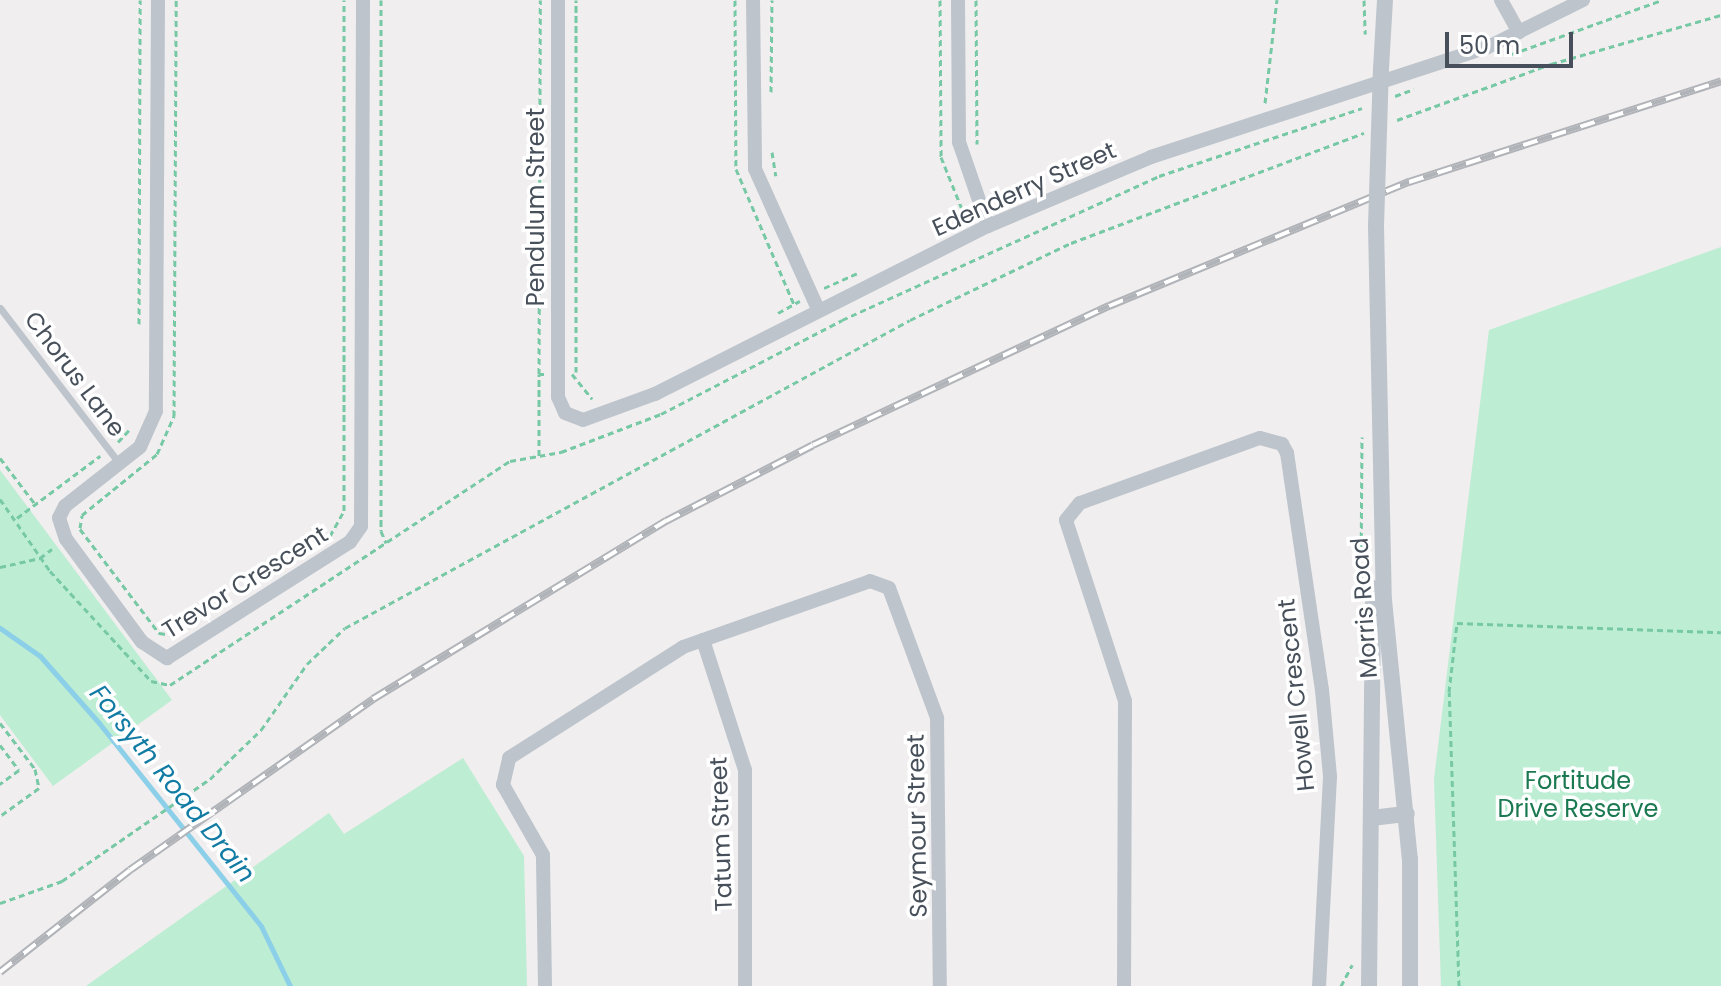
<!DOCTYPE html>
<style>
body{margin:0}
#map{position:relative;width:1721px;height:986px;overflow:hidden;background:#f0eeee;font-family:Poppins,sans-serif}
div>[style]{position:absolute}
.green>*{inset:0;background:#bdedd3}
.stream>*{height:5px;margin:-2.5px;padding:0 2.5px;transform-origin:2.5px;border-radius:2.5px;background:#8ccfe8}
.path>*{height:3px;margin-top:-1.5px;transform-origin:0;background:repeating-linear-gradient(90deg,#77c9a6 0 6px,transparent 0 10px)}
.service>*{height:7px;margin:-3.5px;padding:0 3.5px;transform-origin:3.5px;border-radius:3.5px;background:#bdc4cc}
.minor>*{height:14px;margin:-7px;padding:0 7px;transform-origin:7px;border-radius:7px;background:#bdc4cc}
.tertiary>*{height:16px;margin:-8px;padding:0 8px;transform-origin:8px;border-radius:8px;background:#bdc4cc}
.rail>*{height:8px;margin-top:-4px;transform-origin:0;background:repeating-linear-gradient(90deg,#fff 0 15px,#b0b3b8 0 30px);box-sizing:border-box;border-block:2px solid #b0b3b8}
.tertiary-bridge>*{height:16px;margin:-8px;padding:0 8px;transform-origin:8px;border-radius:8px;background:#bdc4cc}
span{translate:-50% -50%;white-space:nowrap;text-align:center;line-height:1.15;-webkit-text-stroke:7px #fff;paint-order:stroke}
.street-label{font-size:24px;color:#47505a}
.park-label{font-size:24px;color:#1a7950}
.water-label{font-size:26px;color:#117ba3;font-style:italic}
.scale{position:absolute;left:1445px;top:32px;width:128px;height:36px;box-sizing:border-box;border:4px solid #47505a;border-top:0;padding-left:10px;font-size:24px;line-height:28px;white-space:nowrap;color:#47505a;-webkit-text-stroke:6px #fff;paint-order:stroke}
</style>
<div id="map">
<div class="green">
<i style="clip-path:polygon(1721px 247px,1721px 986px,1441px 986px,1434px 779px,1489px 330px)"></i>
<i style="clip-path:polygon(0 470px,172px 700px,53px 786px,0 715px)"></i>
<i style="clip-path:polygon(463px 758px,524px 856px,527px 986px,86px 986px,329px 813px,344px 834px)"></i>
</div>
<div class="stream">
<i style="left:0;top:628px;width:49px;rotate:35deg"></i>
<i style="left:40px;top:656px;width:89px;rotate:48.6deg"></i>
<i style="left:99px;top:723px;width:260px;rotate:51.4deg"></i>
<i style="left:261px;top:926px;width:67px;rotate:64.2deg"></i>
</div>
<div class="path">
<i style="left:381px;top:0;width:531px;rotate:90deg"></i>
<i style="left:381px;top:531px;width:13px;rotate:67deg"></i>
<i style="left:735px;top:0;width:169px;rotate:89.7deg"></i>
<i style="left:736px;top:169px;width:147px;rotate:66.8deg"></i>
<i style="left:940px;top:0;width:157px;rotate:89.6deg"></i>
<i style="left:941px;top:157px;width:67px;rotate:68deg"></i>
<i style="left:976px;top:0;width:144px;rotate:89.6deg"></i>
<i style="left:1364px;top:0;width:34px;rotate:88deg"></i>
<i style="left:1512px;top:54px;width:159px;rotate:-19.8deg"></i>
<i style="left:771px;top:92px;width:92px;rotate:-89.4deg"></i>
<i style="left:1395px;top:96px;width:20px;rotate:-20deg"></i>
<i style="left:1265px;top:103px;width:104px;rotate:-83.4deg"></i>
<i style="left:1397px;top:120px;width:164px;rotate:-20deg"></i>
<i style="left:1551px;top:64px;width:177px;rotate:-16.1deg"></i>
<i style="left:772px;top:152px;width:24px;rotate:81deg"></i>
<i style="left:824px;top:288px;width:36px;rotate:-24deg"></i>
<i style="left:778px;top:313px;width:25px;rotate:-29deg"></i>
<i style="left:139px;top:324px;width:324px;rotate:-89.8deg"></i>
<i style="left:576px;top:372px;width:372px;rotate:-90deg"></i>
<i style="left:539px;top:374px;width:374px;rotate:-89.8deg"></i>
<i style="left:572px;top:374px;width:32px;rotate:51deg"></i>
<i style="left:118px;top:442px;width:16px;rotate:-47deg"></i>
<i style="left:539px;top:456px;width:82px;rotate:-90deg"></i>
<i style="left:539px;top:374px;width:5px"></i>
<i style="left:0;top:458px;width:58px;rotate:52.7deg"></i>
<i style="left:0;top:499px;width:88px;rotate:55.2deg"></i>
<i style="left:50px;top:571px;width:149px;rotate:47.4deg"></i>
<i style="left:151px;top:681px;width:19px;rotate:12deg"></i>
<i style="left:170px;top:685px;width:407px;rotate:-33.4deg"></i>
<i style="left:510px;top:461px;width:52px;rotate:-10deg"></i>
<i style="left:561px;top:452px;width:107px;rotate:-20.8deg"></i>
<i style="left:661px;top:414px;width:204px;rotate:-27.4deg"></i>
<i style="left:842px;top:320px;width:348px;rotate:-24.4deg"></i>
<i style="left:1159px;top:176px;width:214px;rotate:-18.5deg"></i>
<i style="left:17px;top:518px;width:104px;rotate:-36.8deg"></i>
<i style="left:80px;top:528px;width:13px;rotate:-81deg"></i>
<i style="left:82px;top:515px;width:97px;rotate:-39.1deg"></i>
<i style="left:157px;top:454px;width:42px;rotate:-65.9deg"></i>
<i style="left:174px;top:416px;width:416px;rotate:-89.7deg"></i>
<i style="left:80px;top:529px;width:131px;rotate:52.8deg"></i>
<i style="left:159px;top:633px;width:14px;rotate:8deg"></i>
<i style="left:330px;top:536px;width:29px;rotate:-61deg"></i>
<i style="left:344px;top:511px;width:511px;rotate:-90deg"></i>
<i style="left:0;top:567px;width:41px;rotate:-12.7deg"></i>
<i style="left:40px;top:558px;width:15px;rotate:-37deg"></i>
<i style="left:1361px;top:578px;width:141px;rotate:-89.6deg"></i>
<i style="left:0;top:723px;width:58px;rotate:52.7deg"></i>
<i style="left:35px;top:769px;width:19px;rotate:78deg"></i>
<i style="left:39px;top:788px;width:48px;rotate:144.3deg"></i>
<i style="left:0;top:745px;width:31px;rotate:53deg"></i>
<i style="left:19px;top:770px;width:24px;rotate:144deg"></i>
<i style="left:0;top:903px;width:66px;rotate:-19.5deg"></i>
<i style="left:62px;top:881px;width:180px;rotate:-34.6deg"></i>
<i style="left:210px;top:779px;width:71px;rotate:-43.9deg"></i>
<i style="left:261px;top:730px;width:80px;rotate:-55.1deg"></i>
<i style="left:307px;top:664px;width:52px;rotate:-43.5deg"></i>
<i style="left:345px;top:628px;width:643px;rotate:-28.6deg"></i>
<i style="left:910px;top:320px;width:178px;rotate:-25.6deg"></i>
<i style="left:1071px;top:243px;width:313px;rotate:-20.6deg"></i>
<i style="left:1341px;top:986px;width:24px;rotate:-62deg"></i>
<i style="left:1459px;top:986px;width:294px;rotate:-91.9deg"></i>
<i style="left:1449px;top:692px;width:69px;rotate:-83.4deg"></i>
<i style="left:1457px;top:623px;width:264px;rotate:2deg"></i>
</div>
<div class="service">
<i style="left:0;top:308px;width:195px;rotate:52.5deg"></i>
</div>
<div class="minor">
<i style="left:158px;top:0;width:411px;rotate:90.3deg"></i>
<i style="left:156px;top:411px;width:39px;rotate:114deg"></i>
<i style="left:140px;top:447px;width:95px;rotate:141.8deg"></i>
<i style="left:65px;top:506px;width:13px;rotate:117deg"></i>
<i style="left:59px;top:518px;width:22px;rotate:72deg"></i>
<i style="left:66px;top:539px;width:128px;rotate:53.6deg"></i>
<i style="left:142px;top:642px;width:30px;rotate:33deg"></i>
<i style="left:167px;top:658px;width:217px;rotate:-32.4deg"></i>
<i style="left:350px;top:542px;width:19px;rotate:-55deg"></i>
<i style="left:361px;top:526px;width:526px;rotate:-89.78deg"></i>
<i style="left:558px;top:0;width:397px;rotate:90deg"></i>
<i style="left:558px;top:397px;width:17px;rotate:66deg"></i>
<i style="left:565px;top:413px;width:19px;rotate:21deg"></i>
<i style="left:583px;top:420px;width:77px;rotate:-19.9deg"></i>
<i style="left:655px;top:394px;width:373px;rotate:-26.8deg"></i>
<i style="left:988px;top:226px;width:177px;rotate:-22.9deg"></i>
<i style="left:1151px;top:157px;width:354px;rotate:-18.1deg"></i>
<i style="left:1488px;top:47px;width:106px;rotate:-26.3deg"></i>
<i style="left:753px;top:0;width:169px;rotate:89.3deg"></i>
<i style="left:755px;top:169px;width:154px;rotate:65.8deg"></i>
<i style="left:958px;top:0;width:142px;rotate:89.6deg"></i>
<i style="left:959px;top:142px;width:89px;rotate:71deg"></i>
<i style="left:1501px;top:0;width:37px;rotate:61deg"></i>
<i style="left:703px;top:640px;width:137px;rotate:72.1deg"></i>
<i style="left:745px;top:770px;width:216px;rotate:90deg"></i>
<i style="left:545px;top:986px;width:131px;rotate:-90.9deg"></i>
<i style="left:543px;top:855px;width:81px;rotate:-119.7deg"></i>
<i style="left:503px;top:785px;width:28px;rotate:-77deg"></i>
<i style="left:509px;top:758px;width:206px;rotate:-32.5deg"></i>
<i style="left:683px;top:647px;width:198px;rotate:-19.4deg"></i>
<i style="left:870px;top:581px;width:20px;rotate:20deg"></i>
<i style="left:889px;top:588px;width:139px;rotate:69.7deg"></i>
<i style="left:937px;top:718px;width:268px;rotate:89.4deg"></i>
<i style="left:1124px;top:986px;width:285px;rotate:-89.8deg"></i>
<i style="left:1125px;top:701px;width:190px;rotate:-108.1deg"></i>
<i style="left:1066px;top:520px;width:22px;rotate:-51deg"></i>
<i style="left:1080px;top:503px;width:191px;rotate:-19.9deg"></i>
<i style="left:1260px;top:438px;width:23px;rotate:15deg"></i>
<i style="left:1282px;top:444px;width:10px;rotate:61deg"></i>
<i style="left:1287px;top:453px;width:240px;rotate:81.6deg"></i>
<i style="left:1322px;top:690px;width:87px;rotate:84.7deg"></i>
<i style="left:1330px;top:777px;width:209px;rotate:93deg"></i>
</div>
<div class="tertiary">
<i style="left:1381px;top:69px;width:69px;rotate:-86.7deg"></i>
<i style="left:1376px;top:226px;width:374px;rotate:88.8deg"></i>
<i style="left:1384px;top:600px;width:260px;rotate:84.3deg"></i>
<i style="left:1410px;top:859px;width:127px;rotate:90deg"></i>
<i style="left:1372px;top:818px;width:35px;rotate:-7deg"></i>
<i style="left:1369px;top:986px;width:398px;rotate:-89.4deg"></i>
</div>
<div class="rail">
<i style="left:0;top:972px;width:165px;rotate:-38.1deg"></i>
<i style="left:130px;top:870px;width:297px;rotate:-35.1deg"></i>
<i style="left:373px;top:699px;width:343px;rotate:-31.3deg"></i>
<i style="left:666px;top:521px;width:165px;rotate:-27.3deg"></i>
<i style="left:813px;top:445px;width:327px;rotate:-25.2deg"></i>
<i style="left:1109px;top:306px;width:325px;rotate:-22.5deg"></i>
<i style="left:1409px;top:182px;width:328px;rotate:-17.9deg"></i>
</div>
<div class="tertiary-bridge">
<i style="left:1376px;top:226px;width:157px;rotate:-88.2deg"></i>
</div>
<div class="street-label">
<span style="left:1024px;top:189px;rotate:-24deg">Edenderry Street</span>
<span style="left:536px;top:207px;rotate:-90deg">Pendulum Street</span>
<span style="left:75px;top:374px;rotate:53deg">Chorus Lane</span>
<span style="left:245px;top:582px;rotate:-32deg">Trevor Crescent</span>
<span style="left:1364px;top:608px;rotate:-94deg">Morris Road</span>
<span style="left:1296px;top:695px;rotate:-96deg">Howell Crescent</span>
<span style="left:917px;top:826px;rotate:-91deg">Seymour Street</span>
<span style="left:721px;top:834px;rotate:-92deg">Tatum Street</span>
</div>
<div class="park-label">
<span style="left:1578px;top:795px">Fortitude<br>Drive Reserve</span>
</div>
<div class="water-label">
<span style="left:172px;top:784px;rotate:51deg">Forsyth Road Drain</span>
</div>
<div class="scale">50 m</div>
</div>
